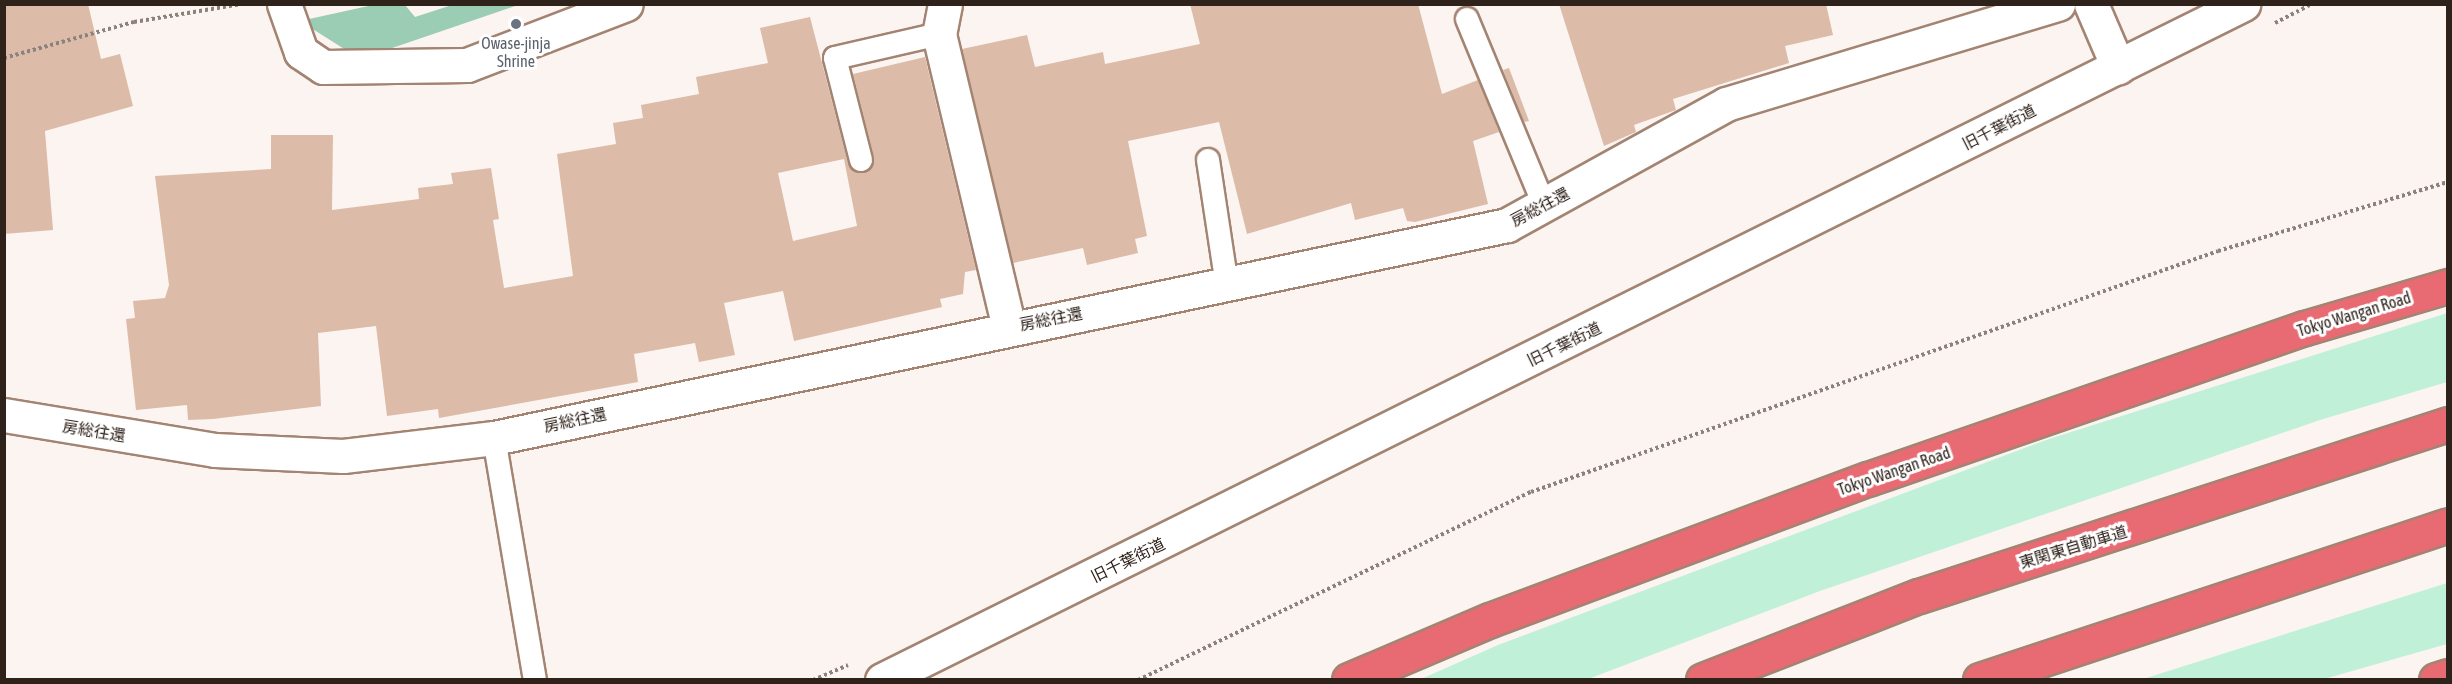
<!DOCTYPE html>
<meta charset="utf-8">
<style>
body{margin:0}
#map{position:relative;width:2452px;height:684px;overflow:hidden;background:#fbf4f0;font-family:"Asap Condensed","Noto Sans JP",sans-serif}
div>[style]{position:absolute}
.green>*{inset:0;background:#c1f0d8}
.forest>*{inset:0;background:#9acdb3}
.building>*{inset:0;background:#dcbba8}
.path>*{height:4px;margin-top:-2px;transform-origin:0;background:repeating-linear-gradient(90deg,#8c827d 0 3px,transparent 0 6px)}
.roads{filter:drop-shadow(2px 0 #a38472) drop-shadow(-2px 0 #a38472) drop-shadow(0 2px #a38472) drop-shadow(0 -2px #a38472)}
.lane>*{height:22px;margin:-11px;padding:0 11px;transform-origin:11px;border-radius:11px;background:#fff}
.street>*{height:33px;margin:-16.5px;padding:0 16.5px;transform-origin:16.5px;border-radius:16.5px;background:#fff}
.secondary>*{height:33px;margin:-16.5px;padding:0 16.5px;transform-origin:16.5px;border-radius:16.5px;background:#fff}
.highway>*{height:33px;margin:-16.5px;padding:0 16.5px;transform-origin:16.5px;border-radius:16.5px;background:#e86b74}
.dots>*{width:16px;height:16px;translate:-50% -50%;box-sizing:border-box;border:3px solid #fff;border-radius:50%}
span{translate:-50% -50%;white-space:nowrap;text-align:center;line-height:1.15;-webkit-text-stroke:6px #fff;paint-order:stroke}
.worship-label{font-size:16px;color:#5b616d}
.street-label{font-size:16px;color:#2f221b}
.frame{position:absolute;inset:0;border:6px solid #2f221b;pointer-events:none}
</style>
<div id="map">
<div class="green">
<i style="clip-path:polygon(2447px 313px,2447px 382px,2320px 420px,1820px 591px,1588px 679px,1421px 679px,1498px 645px,2049px 439px)"></i>
<i style="clip-path:polygon(2447px 583px,2447px 644px,2324px 679px,2143px 679px)"></i>
</div>
<div class="forest">
<i style="clip-path:polygon(373px 5px,405px 5px,415px 17px,452px 5px,518px 5px,360px 59px,300px 21px)"></i>
</div>
<div class="building">
<i style="clip-path:polygon(4px 4px,88px 4px,101px 59px,120px 54px,133px 106px,45px 131px,53px 230px,4px 234px)"></i>
<i style="clip-path:polygon(1190px 4px,1418px 4px,1442px 94px,1478px 80px,1499px 132px,1473px 141px,1488px 204px,1415px 222px,1407px 221px,1403px 208px,1355px 220px,1351px 203px,1247px 234px,1219px 122px,1128px 141px,1147px 236px,1135px 239px,1138px 253px,1087px 265px,1083px 248px,1013px 263px,962px 49px,1027px 35px,1035px 67px,1103px 52px,1105px 64px,1200px 44px)"></i>
<i style="clip-path:polygon(1559px 4px,1826px 4px,1833px 35px,1785px 46px,1789px 63px,1673px 99px,1676px 110px,1634px 125px,1636px 132px,1604px 146px)"></i>
<i style="clip-path:polygon(evenodd,810px 17px,848px 163px,857px 173px,870px 170px,874px 157px,853px 74px,925px 57px,976px 270px,965px 272px,963px 294px,940px 299px,942px 307px,794px 341px,783px 291px,724px 303px,735px 355px,699px 362px,695px 343px,634px 354px,638px 382px,439px 418px,438px 409px,387px 416px,376px 326px,318px 333px,321px 406px,213px 419px,188px 420px,187px 405px,136px 410px,126px 319px,135px 318px,133px 301px,165px 298px,169px 285px,155px 176px,271px 169px,271px 135px,333px 135px,332px 210px,419px 199px,418px 188px,453px 184px,451px 173px,491px 168px,499px 219px,493px 220px,504px 288px,573px 276px,557px 154px,616px 144px,613px 123px,643px 118px,641px 105px,699px 94px,696px 77px,768px 63px,760px 28px,810px 17px,844px 159px,857px 226px,793px 241px,778px 173px,844px 159px)"></i>
<i style="clip-path:polygon(1509px 68px,1529px 121px,1524px 122px,1503px 70px)"></i>
</div>
<div class="path">
<i style="left:2275px;top:23px;width:42px;rotate:-27.2deg"></i>
<i style="left:4px;top:58px;width:135px;rotate:-15.5deg"></i>
<i style="left:134px;top:22px;width:109px;rotate:-9.5deg"></i>
<i style="left:813px;top:680px;width:38px;rotate:-23deg"></i>
<i style="left:1138px;top:680px;width:436px;rotate:-25.6deg"></i>
<i style="left:1531px;top:492px;width:728px;rotate:-19.33deg"></i>
<i style="left:2218px;top:251px;width:240px;rotate:-16.7deg"></i>
</div>
<div class="roads">
<div class="lane">
<i style="left:1467px;top:19px;width:201px;rotate:67.5deg"></i>
<i style="left:861px;top:160px;width:105px;rotate:-104.3deg"></i>
<i style="left:835px;top:58px;width:107px;rotate:-13deg"></i>
<i style="left:1208px;top:160px;width:126px;rotate:81.4deg"></i>
<i style="left:494px;top:438px;width:245px;rotate:80.4deg"></i>
</div>
<div class="street">
<i style="left:284px;top:4px;width:51px;rotate:70.5deg"></i>
<i style="left:301px;top:52px;width:27px;rotate:34deg"></i>
<i style="left:323px;top:67px;width:144px;rotate:-0.8deg"></i>
<i style="left:467px;top:65px;width:170px;rotate:-21deg"></i>
<i style="left:945px;top:4px;width:31px;rotate:101deg"></i>
<i style="left:939px;top:34px;width:301px;rotate:76.6deg"></i>
<i style="left:2091px;top:4px;width:69px;rotate:66.8deg"></i>
</div>
<div class="secondary">
<i style="left:4px;top:415px;width:214px;rotate:9.4deg"></i>
<i style="left:215px;top:450px;width:128px;rotate:2.7deg"></i>
<i style="left:343px;top:456px;width:152px;rotate:-6.8deg"></i>
<i style="left:494px;top:438px;width:1035px;rotate:-11.87deg"></i>
<i style="left:1507px;top:225px;width:250px;rotate:-28.9deg"></i>
<i style="left:1726px;top:104px;width:347px;rotate:-16.8deg"></i>
<i style="left:882px;top:680px;width:1520px;rotate:-26.41deg"></i>
</div>
<div class="highway">
<i style="left:1349px;top:680px;width:153px;rotate:-23.1deg"></i>
<i style="left:1490px;top:620px;width:403px;rotate:-20.5deg"></i>
<i style="left:1868px;top:479px;width:462px;rotate:-19.1deg"></i>
<i style="left:2305px;top:328px;width:149px;rotate:-16.4deg"></i>
<i style="left:1703px;top:680px;width:232px;rotate:-21.3deg"></i>
<i style="left:1919px;top:596px;width:556px;rotate:-18.01deg"></i>
<i style="left:1980px;top:680px;width:493px;rotate:-18.3deg"></i>
<i style="left:2436px;top:680px;width:13px;rotate:-18deg"></i>
</div>
</div>
<div class="dots">
<i style="left:516px;top:24px;background:#6b7280"></i>
</div>
<div class="worship-label">
<span style="left:516px;top:52px">Owase-jinja<br>Shrine</span>
</div>
<div class="street-label">
<span style="left:1999px;top:127px;rotate:-27deg">旧千葉街道</span>
<span style="left:1540px;top:207px;rotate:-28deg">房総往還</span>
<span style="left:2354px;top:314px;rotate:-17deg">Tokyo Wangan Road</span>
<span style="left:1051px;top:319px;rotate:-11deg">房総往還</span>
<span style="left:1564px;top:344px;rotate:-26deg">旧千葉街道</span>
<span style="left:575px;top:420px;rotate:-12deg">房総往還</span>
<span style="left:94px;top:431px;rotate:9deg">房総往還</span>
<span style="left:1894px;top:471px;rotate:-19deg">Tokyo Wangan Road</span>
<span style="left:2073px;top:547px;rotate:-17deg">東関東自動車道</span>
<span style="left:1128px;top:560px;rotate:-26deg">旧千葉街道</span>
</div>
<div class="frame"></div>
</div>
